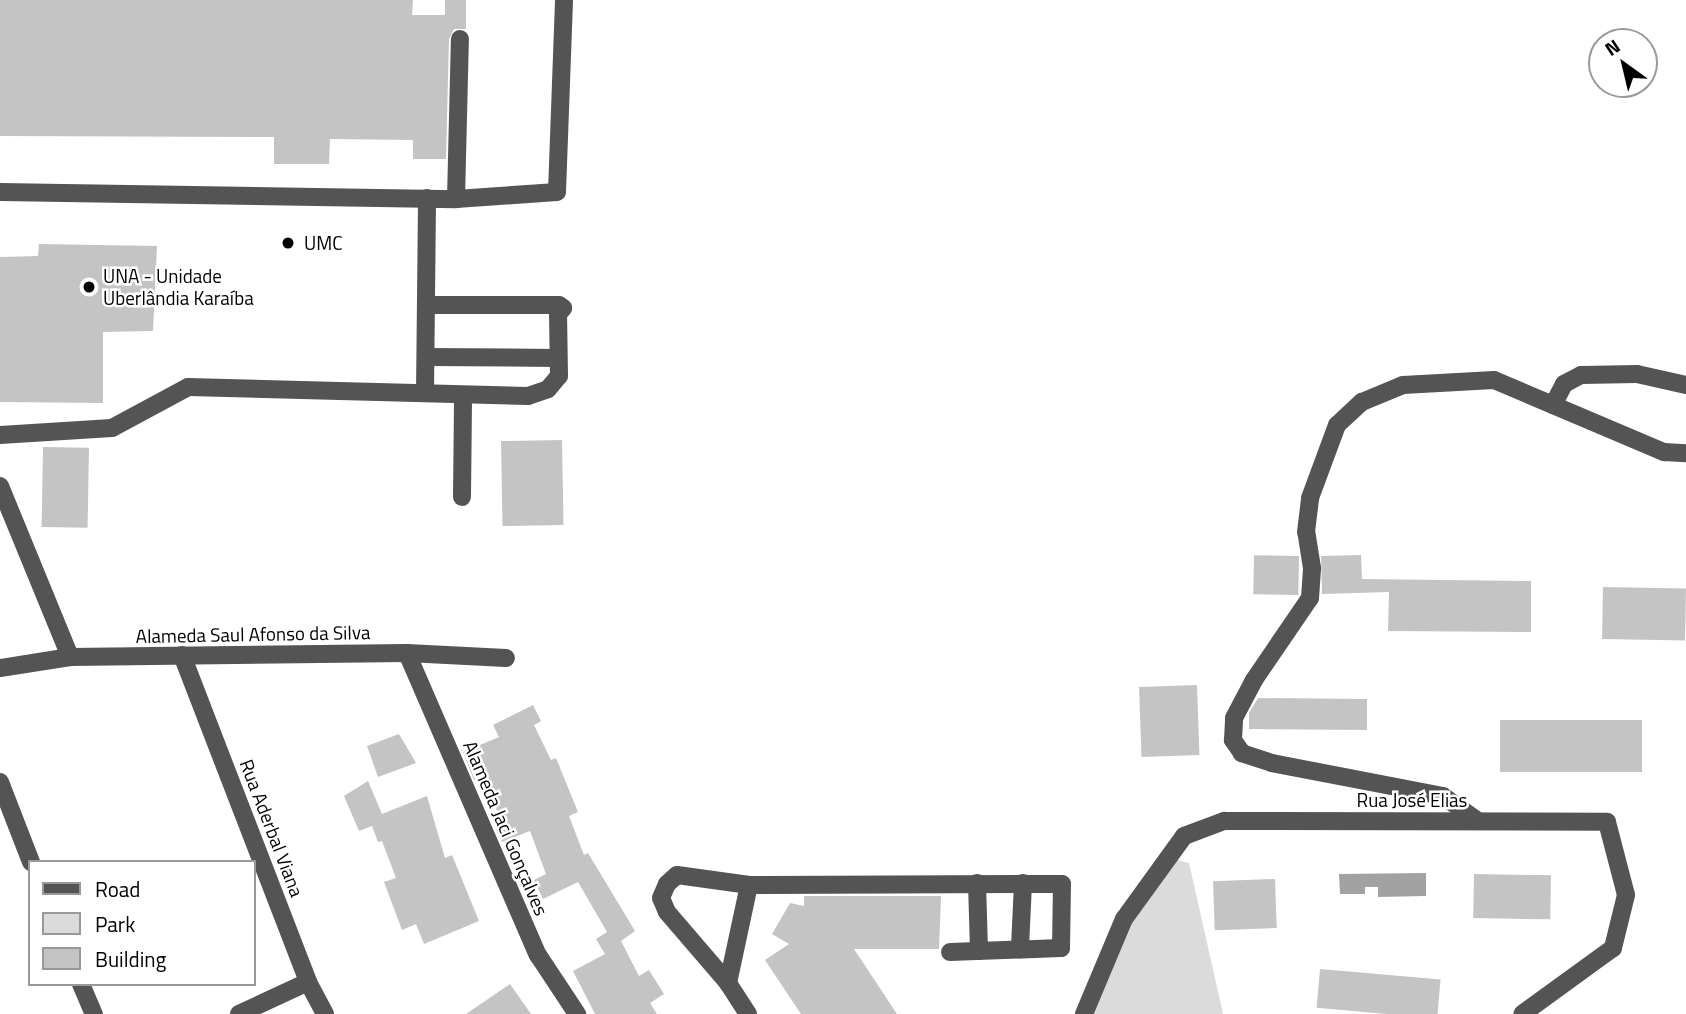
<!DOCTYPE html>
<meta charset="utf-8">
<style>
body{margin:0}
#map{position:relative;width:1686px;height:1014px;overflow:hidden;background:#fff;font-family:"Titillium Web",sans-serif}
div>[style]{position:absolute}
.green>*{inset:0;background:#dbdbdb}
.water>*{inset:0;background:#a2a2a2}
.building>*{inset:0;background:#c4c4c4;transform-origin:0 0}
.minor>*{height:18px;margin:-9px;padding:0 9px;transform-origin:9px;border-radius:9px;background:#545454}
.dots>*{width:19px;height:19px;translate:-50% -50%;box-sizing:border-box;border:4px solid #fff;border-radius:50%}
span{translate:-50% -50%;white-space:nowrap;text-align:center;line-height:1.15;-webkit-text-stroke:5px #fff;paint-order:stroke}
.poi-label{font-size:19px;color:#000}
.left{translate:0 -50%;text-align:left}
.street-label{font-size:19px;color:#000}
.legend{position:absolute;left:28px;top:860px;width:228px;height:126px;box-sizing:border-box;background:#fff;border:2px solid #999;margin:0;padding:9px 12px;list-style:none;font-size:21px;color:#000}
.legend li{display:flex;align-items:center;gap:14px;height:35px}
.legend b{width:35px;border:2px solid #999}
.north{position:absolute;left:1588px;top:28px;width:70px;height:70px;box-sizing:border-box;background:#fff;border:2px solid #999;border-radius:50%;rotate:326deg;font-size:19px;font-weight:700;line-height:28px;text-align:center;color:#000}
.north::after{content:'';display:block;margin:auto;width:24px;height:32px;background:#000;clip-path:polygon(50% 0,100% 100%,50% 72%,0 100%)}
</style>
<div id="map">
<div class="green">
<i style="clip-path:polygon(1170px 858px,1189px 863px,1223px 1014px,1084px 1014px,1124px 919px)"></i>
</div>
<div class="water">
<i style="clip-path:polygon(1426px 873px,1426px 896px,1378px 897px,1378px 887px,1365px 887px,1365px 894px,1340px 894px,1339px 874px)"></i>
</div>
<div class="building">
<i style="clip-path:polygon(0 0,413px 0,412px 15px,445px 15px,445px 0,466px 0,466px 29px,454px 29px,449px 39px,446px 159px,413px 159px,413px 140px,330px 139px,329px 164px,274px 164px,274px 137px,0 136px)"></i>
<i style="clip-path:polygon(39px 244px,157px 246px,153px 331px,103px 332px,103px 403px,0 402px,0 257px,38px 256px)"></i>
<i style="left:562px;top:440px;width:85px;height:61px;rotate:89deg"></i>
<i style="left:43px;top:447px;width:46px;height:80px;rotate:1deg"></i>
<i style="clip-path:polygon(1361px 555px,1362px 579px,1531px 581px,1531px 632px,1388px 631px,1389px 592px,1322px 594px,1321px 556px)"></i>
<i style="left:1299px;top:556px;width:39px;height:45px;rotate:91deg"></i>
<i style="left:1603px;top:587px;width:83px;height:52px;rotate:1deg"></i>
<i style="left:1197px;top:685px;width:70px;height:58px;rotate:88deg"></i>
<i style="clip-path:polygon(1258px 698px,1367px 699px,1367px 730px,1249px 729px,1249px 713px)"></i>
<i style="clip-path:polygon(533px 705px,541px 721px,534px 725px,551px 760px,556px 758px,578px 812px,569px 816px,584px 855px,588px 853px,635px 931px,621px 941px,639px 976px,649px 970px,664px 994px,650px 1003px,657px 1014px,595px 1014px,573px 971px,605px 954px,596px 939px,607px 932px,578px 882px,543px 899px,534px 880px,546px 874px,530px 831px,502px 842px,495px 828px,503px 825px,483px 776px,474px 780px,463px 752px,499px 737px,493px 725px)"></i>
<i style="left:1500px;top:720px;width:142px;height:52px"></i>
<i style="clip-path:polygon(399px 734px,416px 763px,378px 777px,367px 746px)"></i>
<i style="clip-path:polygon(368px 781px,382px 814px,427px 796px,445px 858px,452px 855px,479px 921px,424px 944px,416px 924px,402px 930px,384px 882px,396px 878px,382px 841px,378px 842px,372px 826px,359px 831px,344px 796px)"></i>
<i style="left:1474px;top:874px;width:77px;height:44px;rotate:1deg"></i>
<i style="left:1275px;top:879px;width:49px;height:62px;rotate:88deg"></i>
<i style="clip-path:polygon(804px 896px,941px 896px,939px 949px,854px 949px,897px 1014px,801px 1014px,765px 960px,789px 944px,772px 934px,790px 903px,804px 906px)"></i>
<i style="left:1320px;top:969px;width:121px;height:39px;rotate:5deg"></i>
<i style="clip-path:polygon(510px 984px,531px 1014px,466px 1014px)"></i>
</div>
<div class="minor">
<i style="left:0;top:192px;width:456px;rotate:0.9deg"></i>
<i style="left:456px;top:199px;width:101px;rotate:-4deg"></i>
<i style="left:557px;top:192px;width:192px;rotate:-87.9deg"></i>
<i style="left:456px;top:199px;width:160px;rotate:-88.6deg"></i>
<i style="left:426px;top:357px;width:131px;rotate:0.4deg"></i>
<i style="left:425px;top:393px;width:195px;rotate:-89.4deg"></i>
<i style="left:1553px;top:405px;width:24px;rotate:-62deg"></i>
<i style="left:1564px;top:384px;width:19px;rotate:-28deg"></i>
<i style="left:1581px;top:375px;width:56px;rotate:-1deg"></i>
<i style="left:1637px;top:374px;width:50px;rotate:12.7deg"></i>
<i style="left:0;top:435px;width:112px;rotate:-3.6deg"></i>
<i style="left:112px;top:428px;width:86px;rotate:-28.3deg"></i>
<i style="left:188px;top:387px;width:340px;rotate:1.5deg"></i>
<i style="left:528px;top:396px;width:21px;rotate:-19deg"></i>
<i style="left:548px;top:389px;width:17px;rotate:-50deg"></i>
<i style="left:559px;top:376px;width:62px;rotate:-90.9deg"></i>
<i style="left:558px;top:314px;width:8px;rotate:-50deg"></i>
<i style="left:563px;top:308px;width:5px;rotate:-143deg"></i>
<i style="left:559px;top:305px;width:132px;rotate:180deg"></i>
<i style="left:0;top:486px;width:185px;rotate:67.7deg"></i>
<i style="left:462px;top:497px;width:102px;rotate:-89.4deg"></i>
<i style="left:407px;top:653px;width:329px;rotate:66.6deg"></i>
<i style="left:538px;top:955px;width:71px;rotate:56.5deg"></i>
<i style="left:182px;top:655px;width:350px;rotate:68.9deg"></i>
<i style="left:308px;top:982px;width:36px;rotate:62deg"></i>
<i style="left:0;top:668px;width:71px;rotate:-8.9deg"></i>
<i style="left:70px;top:657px;width:337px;rotate:-0.7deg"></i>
<i style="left:407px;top:653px;width:99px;rotate:2.9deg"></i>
<i style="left:0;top:782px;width:86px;rotate:68.8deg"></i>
<i style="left:1478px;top:821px;width:43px;rotate:-144.5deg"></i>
<i style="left:1443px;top:796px;width:174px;rotate:-169.1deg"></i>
<i style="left:1272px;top:763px;width:32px;rotate:-162deg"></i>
<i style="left:1242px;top:753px;width:16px;rotate:-125deg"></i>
<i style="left:1233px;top:740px;width:22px;rotate:-87deg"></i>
<i style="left:1234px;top:718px;width:43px;rotate:-62.2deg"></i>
<i style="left:1254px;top:680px;width:99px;rotate:-55.7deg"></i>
<i style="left:1310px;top:598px;width:30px;rotate:-86deg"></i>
<i style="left:1312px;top:568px;width:36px;rotate:-99deg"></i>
<i style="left:1306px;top:532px;width:34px;rotate:-83deg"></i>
<i style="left:1310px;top:498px;width:78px;rotate:-69.7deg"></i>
<i style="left:1337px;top:425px;width:34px;rotate:-43deg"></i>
<i style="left:1362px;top:402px;width:44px;rotate:-22.5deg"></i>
<i style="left:1403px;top:385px;width:91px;rotate:-3.1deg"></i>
<i style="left:1494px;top:380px;width:185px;rotate:23deg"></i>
<i style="left:1664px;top:452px;width:22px;rotate:3deg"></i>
<i style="left:977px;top:883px;width:68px;rotate:88.3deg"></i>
<i style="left:1020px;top:947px;width:64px;rotate:-87.3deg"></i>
<i style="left:728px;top:983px;width:94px;rotate:-130.7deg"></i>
<i style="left:667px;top:912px;width:15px;rotate:-113deg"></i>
<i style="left:661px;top:898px;width:15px;rotate:-67deg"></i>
<i style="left:667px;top:884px;width:13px;rotate:-42deg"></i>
<i style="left:677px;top:875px;width:73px;rotate:7.9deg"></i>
<i style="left:81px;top:984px;width:33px;rotate:67deg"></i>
<i style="left:239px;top:1014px;width:76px;rotate:-24.9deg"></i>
<i style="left:748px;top:1014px;width:37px;rotate:-123deg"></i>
<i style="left:728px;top:983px;width:100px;rotate:-77.9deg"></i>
<i style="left:749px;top:885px;width:313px;rotate:-0.2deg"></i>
<i style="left:1062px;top:884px;width:64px;rotate:90.9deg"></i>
<i style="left:1061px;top:948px;width:111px;rotate:177.9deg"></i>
<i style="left:1084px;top:1014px;width:103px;rotate:-67.2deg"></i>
<i style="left:1124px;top:919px;width:102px;rotate:-54.1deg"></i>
<i style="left:1184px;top:836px;width:43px;rotate:-20.6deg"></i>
<i style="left:1224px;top:821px;width:383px;rotate:0.1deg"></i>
<i style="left:1607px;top:822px;width:75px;rotate:75.4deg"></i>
<i style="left:1626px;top:895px;width:55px;rotate:103.8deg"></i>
<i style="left:1613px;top:948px;width:112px;rotate:144deg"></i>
</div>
<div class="dots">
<i style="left:288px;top:243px;background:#000"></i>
<i style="left:89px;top:287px;background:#000"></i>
</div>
<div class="poi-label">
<span class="left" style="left:304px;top:243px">UMC</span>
<span class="left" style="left:103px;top:287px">UNA - Unidade<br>Uberlândia Karaíba</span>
</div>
<div class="street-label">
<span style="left:253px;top:634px;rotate:-1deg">Alameda Saul Afonso da Silva</span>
<span style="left:1412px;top:800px">Rua José Elias</span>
<span style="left:272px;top:828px;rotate:69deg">Rua Aderbal Viana</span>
<span style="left:506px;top:828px;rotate:67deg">Alameda Jaci Gonçalves</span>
</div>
<ul class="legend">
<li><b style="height:9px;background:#545454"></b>Road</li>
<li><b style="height:19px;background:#dbdbdb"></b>Park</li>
<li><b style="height:19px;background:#c4c4c4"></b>Building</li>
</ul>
<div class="north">N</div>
</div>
